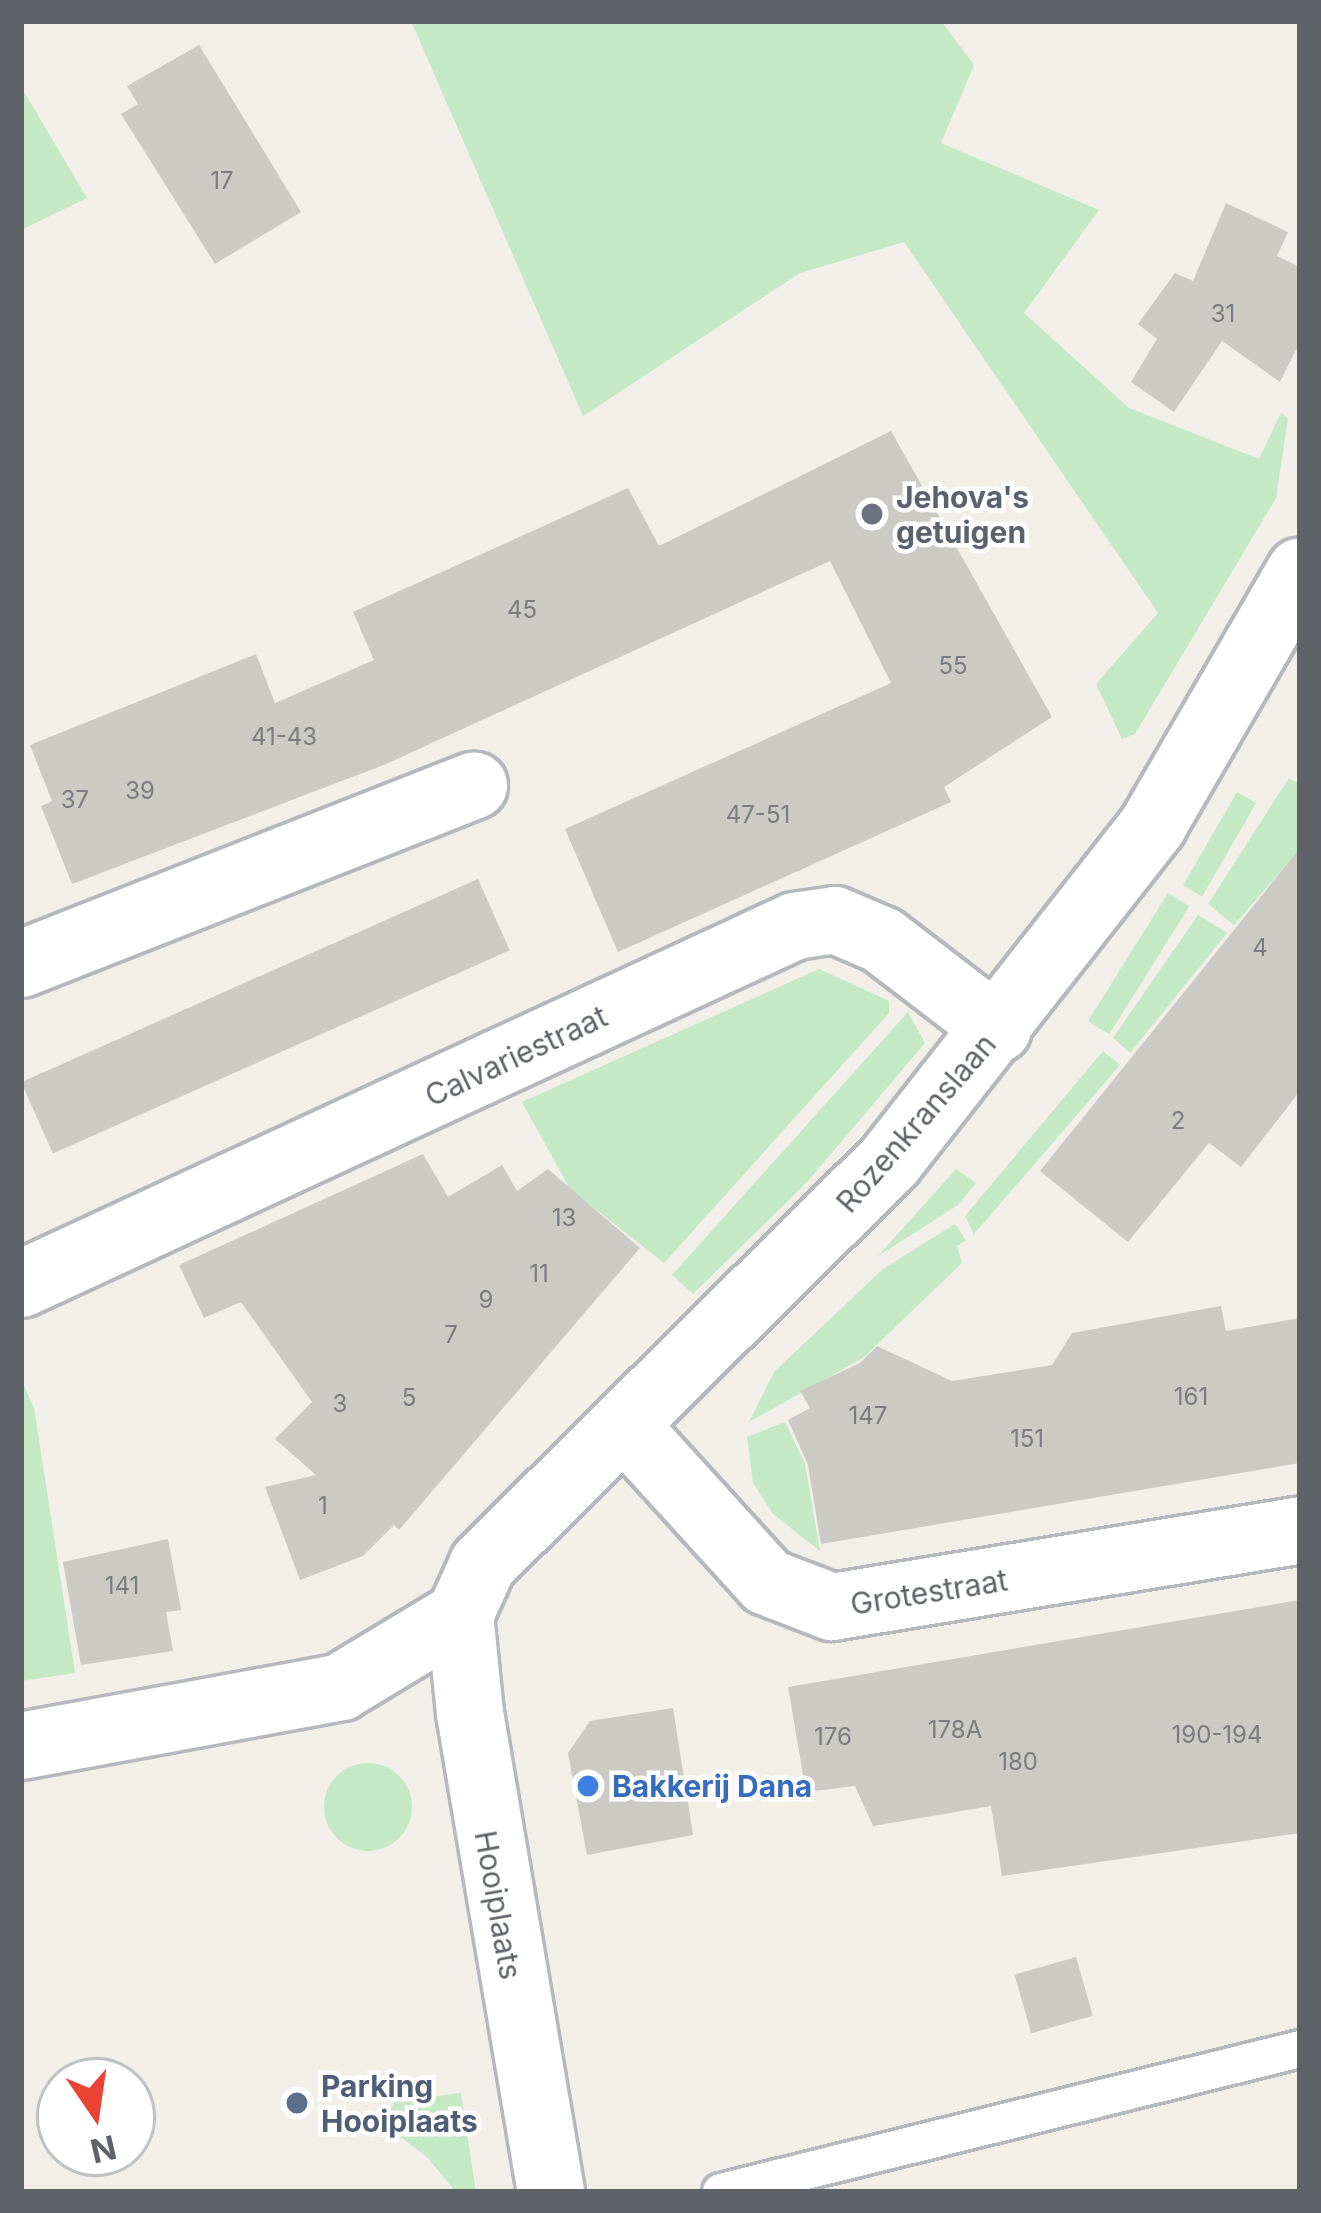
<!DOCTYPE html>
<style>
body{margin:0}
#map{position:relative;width:1321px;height:2213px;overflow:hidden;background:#f1efe8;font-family:Inter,sans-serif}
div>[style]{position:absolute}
.green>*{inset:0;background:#c5e8c5;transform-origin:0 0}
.round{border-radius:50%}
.building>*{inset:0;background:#cccac5;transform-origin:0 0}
.roads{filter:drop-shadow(3px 0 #b5b8bc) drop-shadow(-3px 0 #b5b8bc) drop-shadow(0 3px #b5b8bc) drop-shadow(0 -3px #b5b8bc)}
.lane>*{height:36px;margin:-18px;padding:0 18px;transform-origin:18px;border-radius:18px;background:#fff}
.street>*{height:66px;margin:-33px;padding:0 33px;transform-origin:33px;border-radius:33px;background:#fff}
.dots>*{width:33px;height:33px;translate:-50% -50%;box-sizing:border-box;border:6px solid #fff;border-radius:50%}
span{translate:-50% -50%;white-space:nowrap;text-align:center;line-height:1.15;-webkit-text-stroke:9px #fff;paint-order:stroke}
.number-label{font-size:24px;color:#7a7d7f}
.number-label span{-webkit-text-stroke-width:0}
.worship-label{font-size:30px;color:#5b616d;font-weight:700}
.left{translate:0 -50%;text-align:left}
.street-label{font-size:30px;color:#5f6368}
.shop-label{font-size:30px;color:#366cbe;font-weight:700}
.service-label{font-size:30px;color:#4e5e75;font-weight:700}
.frame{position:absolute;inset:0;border:24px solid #5f6368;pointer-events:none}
.north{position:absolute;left:36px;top:2057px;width:120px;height:120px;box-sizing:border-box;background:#fff;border:3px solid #bfc1c3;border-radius:50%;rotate:167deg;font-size:33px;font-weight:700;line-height:48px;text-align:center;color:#5f6368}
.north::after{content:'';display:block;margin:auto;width:42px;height:54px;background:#ea4335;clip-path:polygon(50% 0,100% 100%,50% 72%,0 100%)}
</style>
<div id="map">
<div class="green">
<i style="clip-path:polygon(411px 21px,941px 21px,974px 65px,941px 143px,1099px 210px,1024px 313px,1129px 408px,1259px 459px,1281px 413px,1288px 418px,1276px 498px,1135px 734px,1122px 739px,1096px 684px,1158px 613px,904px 242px,800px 273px,583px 416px)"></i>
<i style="clip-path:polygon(21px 87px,87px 198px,21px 230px)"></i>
<i style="clip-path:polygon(1289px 778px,1300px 785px,1300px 849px,1234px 925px,1208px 904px)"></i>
<i style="left:1237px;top:792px;width:22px;height:108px;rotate:30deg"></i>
<i style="left:1168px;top:893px;width:25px;height:151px;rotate:32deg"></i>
<i style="clip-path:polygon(1198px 915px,1227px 933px,1130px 1053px,1113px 1038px)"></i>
<i style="clip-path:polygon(819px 969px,889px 1001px,889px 1013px,664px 1263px,570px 1189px,522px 1102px)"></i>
<i style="clip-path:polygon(908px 1012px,925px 1043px,807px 1182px,693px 1294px,672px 1275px)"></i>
<i style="clip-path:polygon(1103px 1051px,1120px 1065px,974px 1234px,965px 1216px)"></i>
<i style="clip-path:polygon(956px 1169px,976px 1183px,958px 1205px,878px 1256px)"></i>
<i style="clip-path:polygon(955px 1224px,966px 1240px,957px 1246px,962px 1263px,863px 1358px,749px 1422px,774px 1372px,883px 1269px)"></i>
<i style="clip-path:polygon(21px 1379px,34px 1408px,75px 1673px,21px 1681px)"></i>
<i style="clip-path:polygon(785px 1422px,805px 1464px,820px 1551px,773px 1514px,753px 1483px,747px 1437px)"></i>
<i class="round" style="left:324px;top:1763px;width:88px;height:88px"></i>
<i style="clip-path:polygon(460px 2093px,461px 2093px,476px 2192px,456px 2192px,427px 2157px,382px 2123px,395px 2102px)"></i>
</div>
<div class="building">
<i style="clip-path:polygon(199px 45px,301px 212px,215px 264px,121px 114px,138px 104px,127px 86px)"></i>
<i style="clip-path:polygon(1226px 203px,1288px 232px,1277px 256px,1300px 267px,1300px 342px,1280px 382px,1222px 341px,1174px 412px,1131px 382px,1157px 339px,1138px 324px,1175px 273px,1193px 281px)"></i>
<i style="clip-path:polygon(891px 431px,1052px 717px,944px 787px,951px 802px,618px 952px,565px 829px,891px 683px,830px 561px,386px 764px,72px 884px,41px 806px,52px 801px,30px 745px,256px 654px,275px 703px,374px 660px,353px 612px,628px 488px,659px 546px)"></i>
<i style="clip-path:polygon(1300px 848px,1300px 1091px,1241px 1167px,1209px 1143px,1128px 1242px,1040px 1171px)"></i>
<i style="left:478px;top:879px;width:78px;height:500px;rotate:66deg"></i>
<i style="clip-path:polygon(423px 1154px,448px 1197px,502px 1165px,517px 1191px,548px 1169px,640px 1248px,399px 1530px,394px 1525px,363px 1556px,300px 1580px,265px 1487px,316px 1475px,275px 1439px,312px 1402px,241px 1302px,204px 1318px,179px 1265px)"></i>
<i style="clip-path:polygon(1221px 1306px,1226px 1331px,1300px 1318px,1300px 1463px,821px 1544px,808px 1465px,788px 1420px,810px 1408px,800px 1391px,860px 1363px,877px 1346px,952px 1381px,1052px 1365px,1072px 1333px)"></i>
<i style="clip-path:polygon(168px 1539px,181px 1610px,166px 1612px,173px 1651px,81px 1665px,63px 1562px)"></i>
<i style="clip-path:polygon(1300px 1600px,1300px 1833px,1002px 1876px,991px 1806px,873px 1826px,855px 1786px,806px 1792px,788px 1687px)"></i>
<i style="clip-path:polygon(673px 1708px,693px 1835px,587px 1855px,568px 1753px,590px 1721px)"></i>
<i style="left:1076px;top:1957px;width:61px;height:64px;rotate:74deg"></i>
</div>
<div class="roads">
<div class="lane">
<i style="left:721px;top:2192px;width:596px;rotate:-13.87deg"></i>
</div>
<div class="street">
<i style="left:21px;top:964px;width:487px;rotate:-21.5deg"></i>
<i style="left:21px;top:1284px;width:853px;rotate:-24.82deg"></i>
<i style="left:795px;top:926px;width:40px;rotate:-8.5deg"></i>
<i style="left:835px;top:920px;width:51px;rotate:23.1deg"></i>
<i style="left:882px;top:940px;width:146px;rotate:37.5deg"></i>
<i style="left:628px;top:1429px;width:207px;rotate:47.7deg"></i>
<i style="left:767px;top:1582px;width:70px;rotate:21deg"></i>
<i style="left:832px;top:1607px;width:474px;rotate:-9.3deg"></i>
<i style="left:21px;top:1746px;width:325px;rotate:-10.4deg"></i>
<i style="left:341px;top:1687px;width:139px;rotate:-31.2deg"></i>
<i style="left:551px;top:2192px;width:486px;rotate:-99.6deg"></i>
<i style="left:470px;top:1713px;width:99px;rotate:-95.8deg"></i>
<i style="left:460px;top:1615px;width:56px;rotate:-65.7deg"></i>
<i style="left:483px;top:1564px;width:573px;rotate:-44.72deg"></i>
<i style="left:890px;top:1161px;width:427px;rotate:-51.9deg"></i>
<i style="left:1153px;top:825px;width:293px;rotate:-59.9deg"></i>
</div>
</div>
<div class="dots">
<i style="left:872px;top:514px;background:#6b7280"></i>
<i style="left:588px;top:1786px;background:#3f7fe0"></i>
<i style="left:297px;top:2103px;background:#5c6f8a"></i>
</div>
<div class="number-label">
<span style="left:222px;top:181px">17</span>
<span style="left:1223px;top:314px">31</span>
<span style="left:522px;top:610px">45</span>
<span style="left:953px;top:666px">55</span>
<span style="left:284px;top:737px">41-43</span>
<span style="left:140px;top:791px">39</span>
<span style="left:75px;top:800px">37</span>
<span style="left:758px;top:815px">47-51</span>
<span style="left:1260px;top:948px">4</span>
<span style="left:1178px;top:1121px">2</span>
<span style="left:564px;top:1218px">13</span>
<span style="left:539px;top:1274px">11</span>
<span style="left:486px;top:1300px">9</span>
<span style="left:451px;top:1335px">7</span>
<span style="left:1191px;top:1397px">161</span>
<span style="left:409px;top:1398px">5</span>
<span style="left:340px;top:1404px">3</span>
<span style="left:868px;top:1416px">147</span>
<span style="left:1027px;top:1439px">151</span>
<span style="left:323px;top:1506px">1</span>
<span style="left:122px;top:1586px">141</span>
<span style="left:955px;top:1730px">178A</span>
<span style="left:1217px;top:1735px">190-194</span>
<span style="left:833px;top:1737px">176</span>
<span style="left:1018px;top:1762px">180</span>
</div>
<div class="worship-label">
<span class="left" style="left:896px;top:514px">Jehova's<br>getuigen</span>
</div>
<div class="street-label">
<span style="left:516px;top:1056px;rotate:-25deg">Calvariestraat</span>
<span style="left:916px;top:1123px;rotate:-49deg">Rozenkranslaan</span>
<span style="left:929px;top:1592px;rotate:-9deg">Grotestraat</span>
<span style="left:498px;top:1905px;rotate:80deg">Hooiplaats</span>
</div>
<div class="shop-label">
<span class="left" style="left:612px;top:1786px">Bakkerij Dana</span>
</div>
<div class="service-label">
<span class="left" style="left:321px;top:2103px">Parking<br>Hooiplaats</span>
</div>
<div class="frame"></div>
<div class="north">N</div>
</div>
